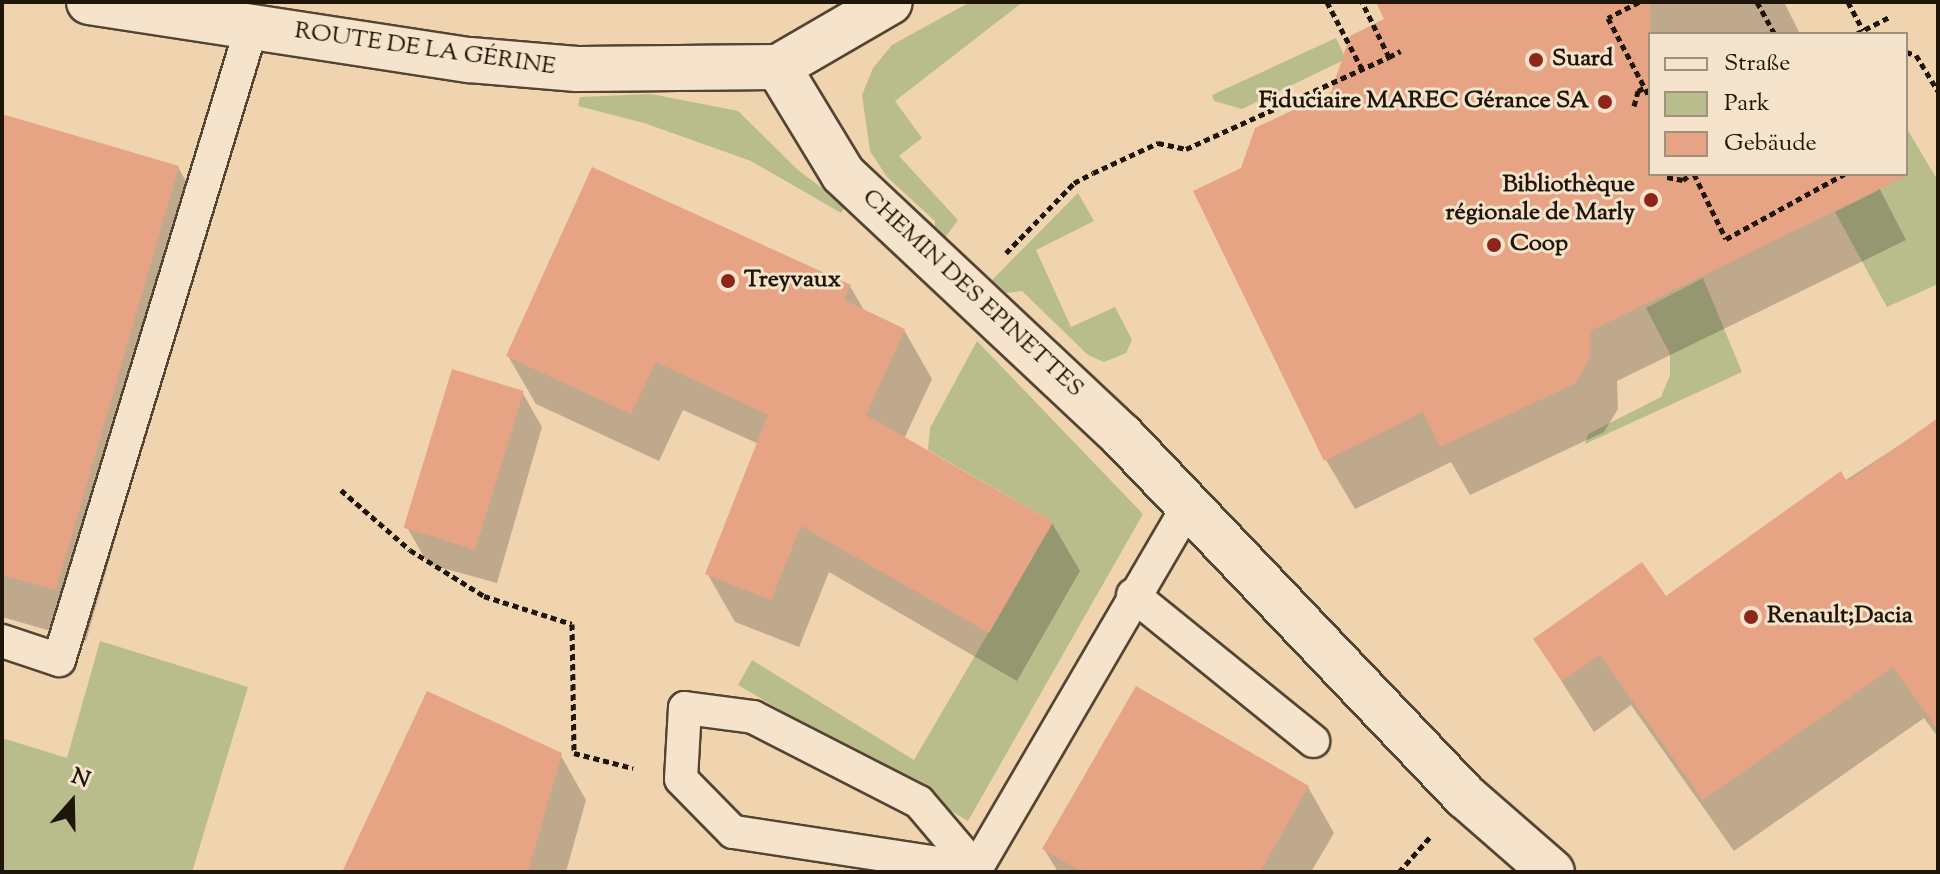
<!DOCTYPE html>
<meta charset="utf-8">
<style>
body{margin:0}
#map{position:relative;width:1940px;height:874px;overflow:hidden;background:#efd4af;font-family:"Sorts Mill Goudy",serif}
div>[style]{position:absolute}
.green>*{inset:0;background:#b9bd8b}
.shadow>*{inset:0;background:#0003}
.building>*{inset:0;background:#e7a485;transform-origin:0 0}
.path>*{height:5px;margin-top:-2.5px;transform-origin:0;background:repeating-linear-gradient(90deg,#1f1509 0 6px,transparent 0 10px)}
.roads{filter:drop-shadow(2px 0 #534532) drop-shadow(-2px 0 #534532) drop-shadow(0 2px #534532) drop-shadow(0 -2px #534532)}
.service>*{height:32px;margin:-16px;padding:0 16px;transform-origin:16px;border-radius:16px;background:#f5e3cb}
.minor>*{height:44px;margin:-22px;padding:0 22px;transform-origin:22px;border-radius:22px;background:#f5e3cb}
.dots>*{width:22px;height:22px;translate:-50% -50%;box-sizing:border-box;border:4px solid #f5e3cb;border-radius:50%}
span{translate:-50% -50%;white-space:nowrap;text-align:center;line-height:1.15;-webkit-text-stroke:6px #f5e3cb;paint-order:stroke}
.street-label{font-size:24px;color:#1f1509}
.poi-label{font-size:24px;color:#1f1509;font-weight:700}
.left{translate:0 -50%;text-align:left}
.right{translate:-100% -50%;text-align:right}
.frame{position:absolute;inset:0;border:4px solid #1f1509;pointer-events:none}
.legend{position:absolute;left:1648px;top:32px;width:260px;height:144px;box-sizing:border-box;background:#f5e3cb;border:2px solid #9f917d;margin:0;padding:10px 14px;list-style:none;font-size:24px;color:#1f1509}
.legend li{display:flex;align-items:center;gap:16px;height:40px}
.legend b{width:40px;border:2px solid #9f917d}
.north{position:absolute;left:32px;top:762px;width:80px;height:80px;-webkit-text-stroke:6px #f5e3cb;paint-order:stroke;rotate:20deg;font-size:22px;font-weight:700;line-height:32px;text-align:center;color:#1f1509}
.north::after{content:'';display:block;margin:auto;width:28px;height:36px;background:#1f1509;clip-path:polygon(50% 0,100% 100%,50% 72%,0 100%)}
</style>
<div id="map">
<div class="green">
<i style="clip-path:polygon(970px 2px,1023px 2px,895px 101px,922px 138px,899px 156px,958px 220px,944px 239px,935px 232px,935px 221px,887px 177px,870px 151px,862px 95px,873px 68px,892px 45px)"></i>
<i style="clip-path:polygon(1336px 38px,1346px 59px,1242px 109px,1214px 101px,1212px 95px)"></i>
<i style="clip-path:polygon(651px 94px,738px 111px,798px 170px,846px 206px,841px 213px,751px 161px,644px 123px,578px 106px,580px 97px)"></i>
<i style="clip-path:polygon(1906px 127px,1938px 181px,1938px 284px,1887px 307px,1835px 212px,1879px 190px,1871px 174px,1906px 174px)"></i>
<i style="clip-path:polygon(1078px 193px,1094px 221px,1036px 250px,1071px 327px,1115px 307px,1132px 340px,1126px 353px,1104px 362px,1088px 355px,1022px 291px,1006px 293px,992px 280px)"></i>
<i style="clip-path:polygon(1703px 278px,1742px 372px,1585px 444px,1588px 434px,1661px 397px,1670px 375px,1670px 354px,1646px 308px)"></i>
<i style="clip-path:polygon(977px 341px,1143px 514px,968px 821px,738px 685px,752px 660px,914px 760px,1053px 522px,928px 450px,930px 428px)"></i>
<i style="clip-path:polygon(100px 641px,248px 687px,192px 872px,2px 872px,2px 738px,67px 758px)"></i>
</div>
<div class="shadow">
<i style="clip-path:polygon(1378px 2px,1784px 2px,1800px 34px,1650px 34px,1650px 174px,1872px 174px,1906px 240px,1617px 381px,1618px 409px,1604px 432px,1470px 495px,1451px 462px,1355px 509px,1326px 460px,1243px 169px,1333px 93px,1386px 20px)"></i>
<i style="clip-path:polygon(2px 116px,178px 167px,207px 219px,86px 641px,2px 617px)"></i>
<i style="clip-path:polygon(850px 286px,865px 312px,904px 330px,932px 379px,904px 439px,1052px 523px,1080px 571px,1017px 681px,829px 572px,799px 647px,735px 622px,707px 573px,759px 444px,683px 410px,659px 461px,536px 404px,508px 356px)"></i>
<i style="clip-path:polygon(522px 392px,542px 427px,497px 583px,428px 564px,408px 529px)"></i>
<i style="clip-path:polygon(1938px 420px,1938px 737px,1924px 718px,1734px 851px,1631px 705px,1594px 732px,1535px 640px,1665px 598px)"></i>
<i style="clip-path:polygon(560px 754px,586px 800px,566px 872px,344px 872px)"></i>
<i style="clip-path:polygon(1308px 787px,1334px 833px,1311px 872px,1058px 872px,1044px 849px)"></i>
</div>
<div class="building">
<i style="clip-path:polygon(1376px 2px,1650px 2px,1650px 174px,1910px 174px,1590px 331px,1590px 358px,1576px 383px,1440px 447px,1423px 412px,1324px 461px,1193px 191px,1241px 168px,1255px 128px,1331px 92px,1350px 36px,1384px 19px)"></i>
<i style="clip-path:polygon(2px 114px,179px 166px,56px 590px,2px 575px)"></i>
<i style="clip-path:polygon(592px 167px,851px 285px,844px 300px,905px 329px,866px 415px,1053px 522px,989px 633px,801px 526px,771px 600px,705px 574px,768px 415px,656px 362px,631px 414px,506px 356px)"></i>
<i style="left:452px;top:369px;width:75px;height:166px;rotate:17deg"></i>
<i style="clip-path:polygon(1938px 418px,1938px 730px,1893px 667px,1703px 800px,1600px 655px,1562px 681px,1533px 639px,1642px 562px,1666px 596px,1841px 471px,1847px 482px)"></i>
<i style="clip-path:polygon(1136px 686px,1309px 786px,1260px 872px,1082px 872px,1042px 849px)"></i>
<i style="clip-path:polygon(427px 691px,562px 753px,528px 872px,342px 872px)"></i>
</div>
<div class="path">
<i style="left:1327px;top:2px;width:76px;rotate:62.4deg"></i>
<i style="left:1639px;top:2px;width:35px;rotate:153deg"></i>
<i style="left:1608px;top:18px;width:90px;rotate:62.3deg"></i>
<i style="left:1757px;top:2px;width:37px;rotate:61deg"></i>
<i style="left:1848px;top:2px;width:32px;rotate:62deg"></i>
<i style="left:1856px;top:34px;width:38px;rotate:-27deg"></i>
<i style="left:1906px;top:52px;width:10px;rotate:17deg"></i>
<i style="left:1916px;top:55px;width:42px;rotate:58.6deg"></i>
<i style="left:1389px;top:57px;width:13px;rotate:-27deg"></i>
<i style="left:1634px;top:106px;width:16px;rotate:-75deg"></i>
<i style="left:1638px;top:91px;width:7px;rotate:-27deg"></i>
<i style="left:1694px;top:174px;width:72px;rotate:63.8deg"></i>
<i style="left:1726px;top:239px;width:135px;rotate:-28.8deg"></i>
<i style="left:1667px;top:177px;width:16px;rotate:11deg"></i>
<i style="left:1683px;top:180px;width:10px;rotate:-37deg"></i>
<i style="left:1006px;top:253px;width:98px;rotate:-45.8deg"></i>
<i style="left:1074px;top:183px;width:21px;rotate:-28deg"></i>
<i style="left:1093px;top:173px;width:72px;rotate:-24.8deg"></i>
<i style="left:1158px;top:143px;width:29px;rotate:12deg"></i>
<i style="left:1186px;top:149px;width:223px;rotate:-24.4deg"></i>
<i style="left:1389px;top:57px;width:61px;rotate:-116.1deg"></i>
<i style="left:341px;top:490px;width:91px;rotate:41deg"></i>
<i style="left:410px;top:550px;width:87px;rotate:31.9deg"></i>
<i style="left:484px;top:596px;width:92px;rotate:17.7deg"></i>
<i style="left:572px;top:624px;width:129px;rotate:89.1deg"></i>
<i style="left:574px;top:753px;width:61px;rotate:14.3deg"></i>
<i style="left:1399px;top:872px;width:47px;rotate:-48.5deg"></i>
</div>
<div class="roads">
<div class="service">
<i style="left:1133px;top:595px;width:232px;rotate:39deg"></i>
<i style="left:2px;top:641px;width:60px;rotate:18.4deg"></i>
<i style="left:59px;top:660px;width:663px;rotate:-73.07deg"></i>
<i style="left:976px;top:869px;width:246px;rotate:-171.3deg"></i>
<i style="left:733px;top:832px;width:74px;rotate:-134.5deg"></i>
<i style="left:681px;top:779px;width:71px;rotate:-86.8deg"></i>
<i style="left:685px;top:708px;width:69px;rotate:7.5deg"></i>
<i style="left:753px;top:717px;width:186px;rotate:27.1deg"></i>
<i style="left:919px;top:802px;width:88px;rotate:49.6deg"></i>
<i style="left:976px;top:869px;width:4px;rotate:56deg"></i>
<i style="left:976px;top:869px;width:423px;rotate:-59.7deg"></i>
</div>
<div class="minor">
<i style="left:89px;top:2px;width:385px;rotate:8.7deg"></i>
<i style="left:470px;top:60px;width:107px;rotate:4.8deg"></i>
<i style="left:577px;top:69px;width:201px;rotate:-0.6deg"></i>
<i style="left:778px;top:67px;width:129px;rotate:-30.1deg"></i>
<i style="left:778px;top:67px;width:125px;rotate:58.7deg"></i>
<i style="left:843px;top:174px;width:383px;rotate:43.2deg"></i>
<i style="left:1122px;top:436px;width:499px;rotate:46.4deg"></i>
<i style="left:1466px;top:797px;width:114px;rotate:41.1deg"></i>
</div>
</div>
<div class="dots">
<i style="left:1536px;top:60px;background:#8f2418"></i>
<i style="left:1605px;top:102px;background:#8f2418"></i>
<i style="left:1651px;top:200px;background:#8f2418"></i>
<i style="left:1494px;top:245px;background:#8f2418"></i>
<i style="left:728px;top:281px;background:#8f2418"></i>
<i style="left:1751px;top:617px;background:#8f2418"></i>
</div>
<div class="street-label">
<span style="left:425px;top:50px;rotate:8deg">ROUTE DE LA GÉRINE</span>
<span style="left:972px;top:294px;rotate:43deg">CHEMIN DES EPINETTES</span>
</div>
<div class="poi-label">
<span class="left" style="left:1552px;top:60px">Suard</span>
<span class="right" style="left:1589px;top:102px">Fiduciaire MAREC Gérance SA</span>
<span class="right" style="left:1635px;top:200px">Bibliothèque<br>régionale de Marly</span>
<span class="left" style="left:1510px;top:245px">Coop</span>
<span class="left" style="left:744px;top:281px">Treyvaux</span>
<span class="left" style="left:1767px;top:617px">Renault;Dacia</span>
</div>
<div class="frame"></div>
<ul class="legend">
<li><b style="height:10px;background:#f5e3cb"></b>Straße</li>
<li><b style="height:22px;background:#b9bd8b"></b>Park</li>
<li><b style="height:22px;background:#e7a485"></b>Gebäude</li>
</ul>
<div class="north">N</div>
</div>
